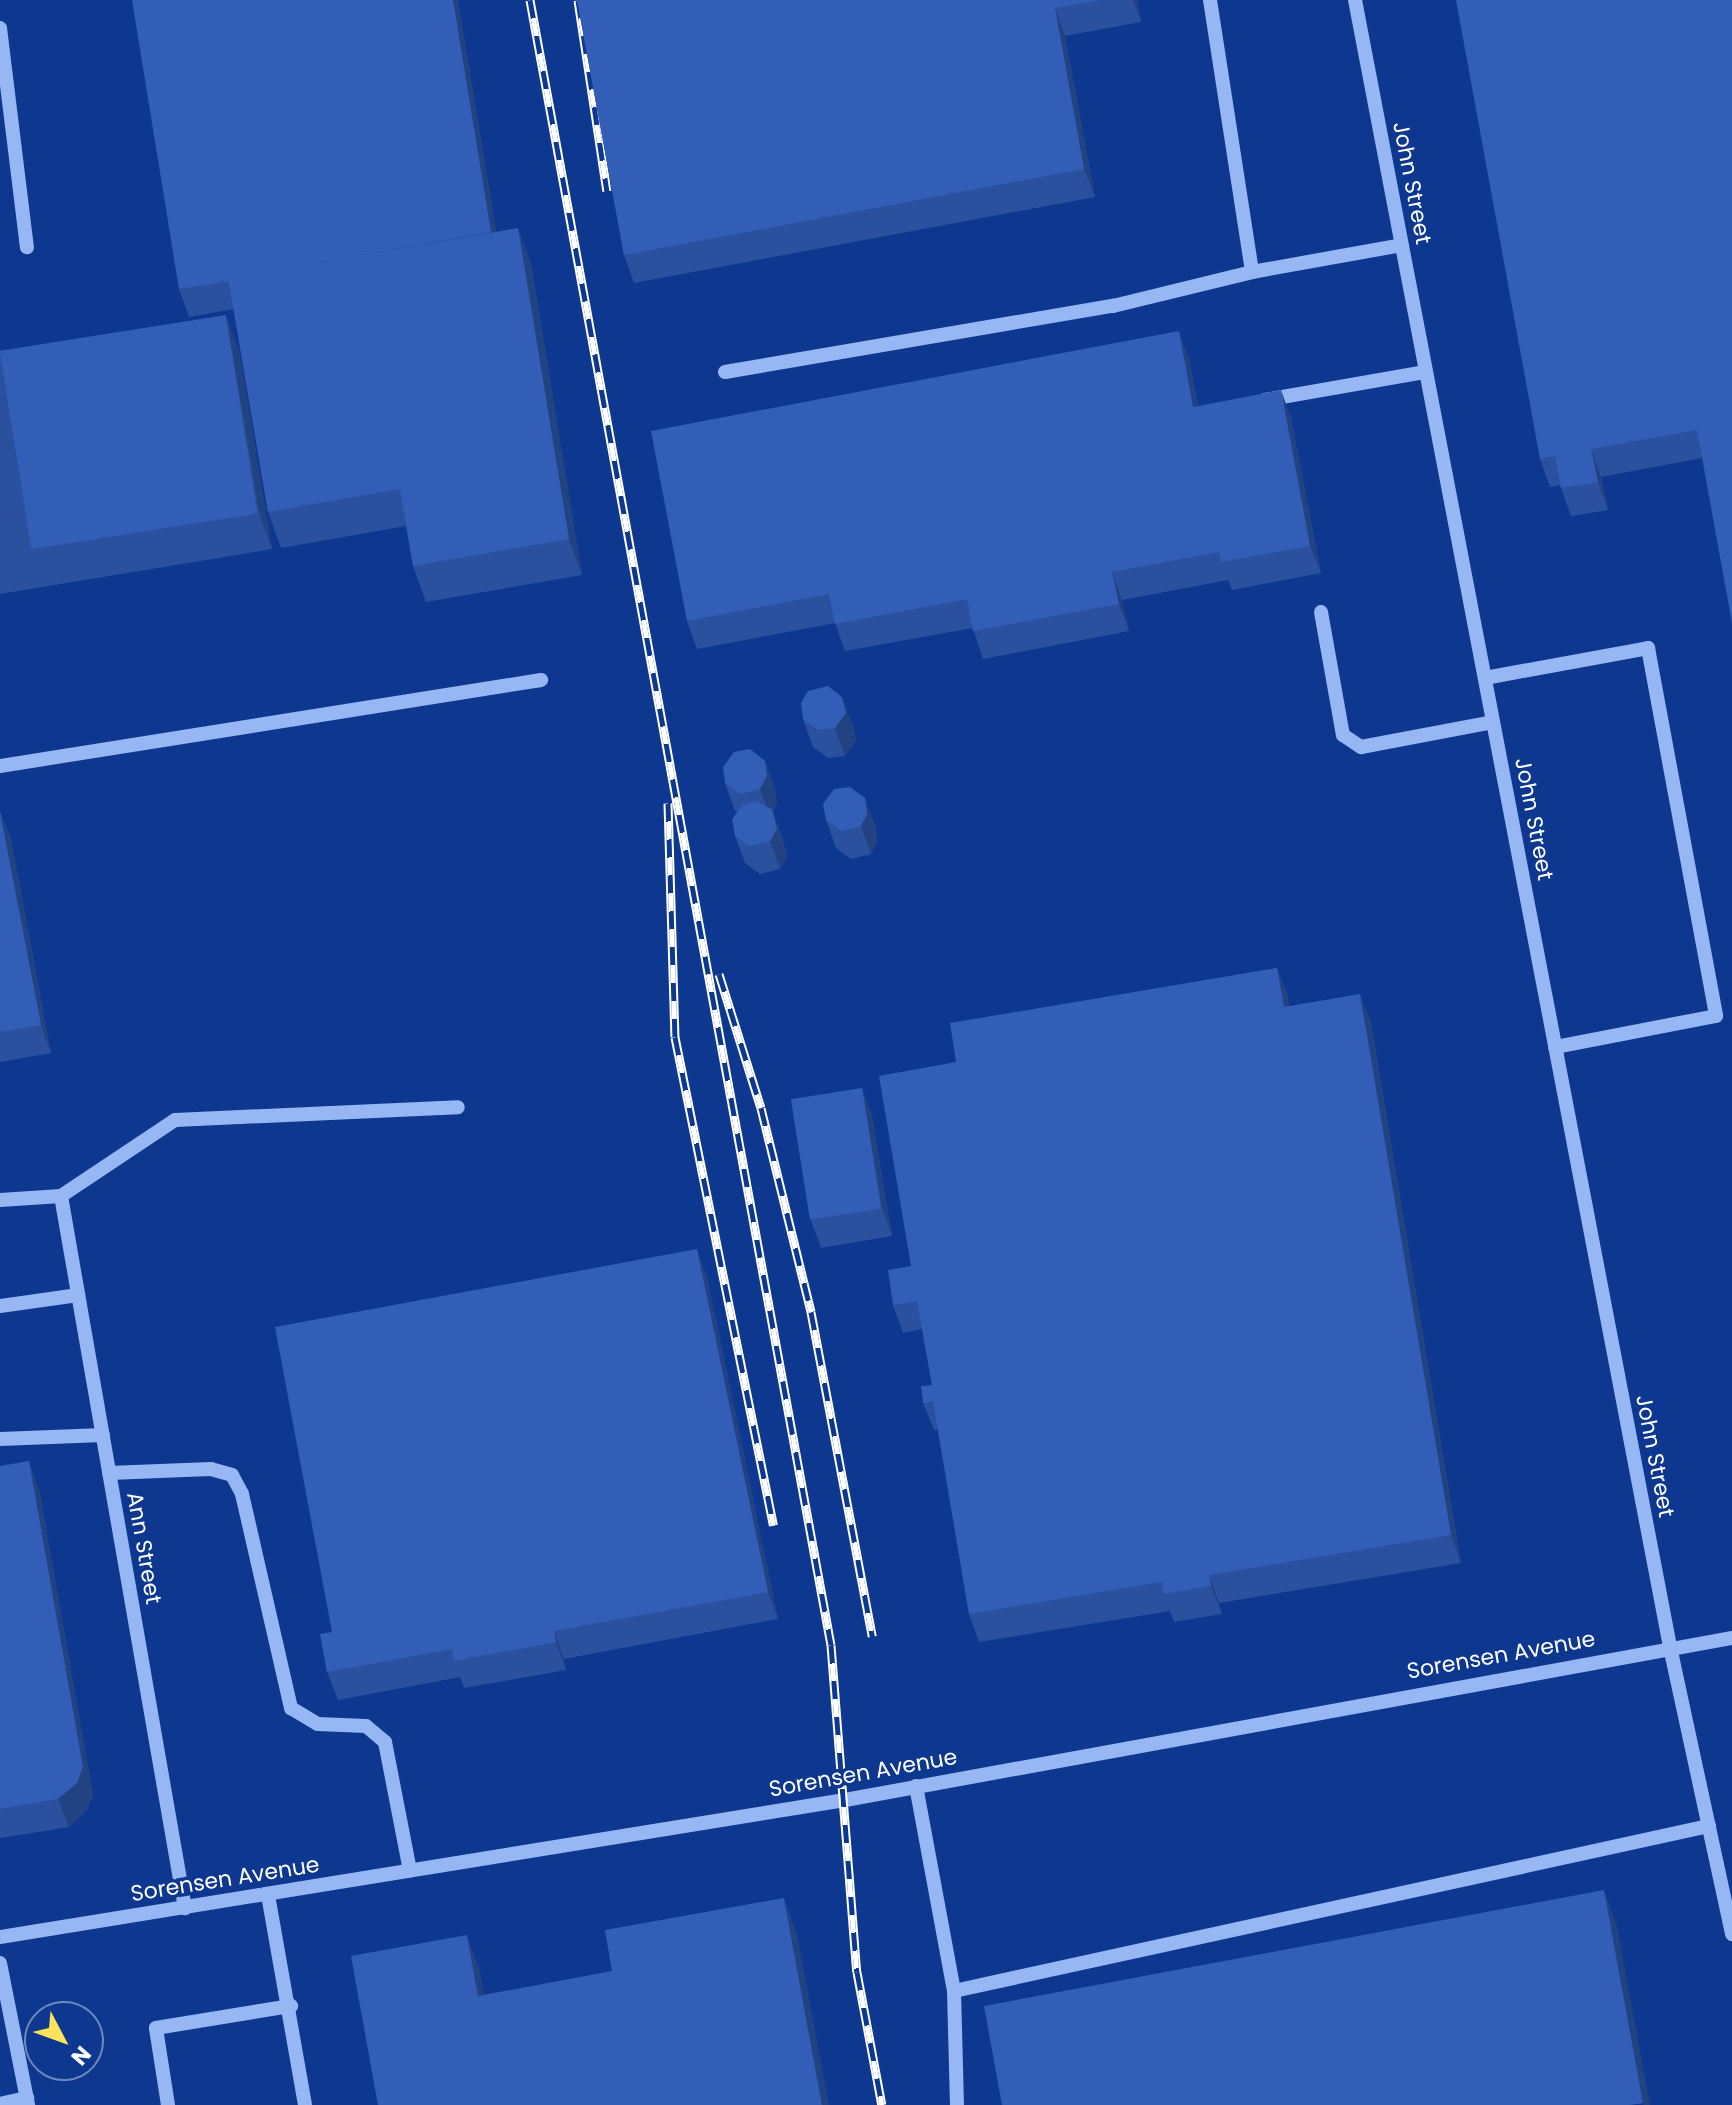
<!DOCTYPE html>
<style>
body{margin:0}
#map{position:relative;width:1732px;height:2105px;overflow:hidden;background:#0e3890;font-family:Poppins,sans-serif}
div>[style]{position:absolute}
.minor>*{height:14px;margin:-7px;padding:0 7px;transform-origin:7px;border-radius:7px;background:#97b6f4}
.rail>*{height:9px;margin-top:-4.5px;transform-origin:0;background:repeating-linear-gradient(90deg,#0e3890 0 18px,#fff 0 36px);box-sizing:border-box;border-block:2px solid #fff}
.wall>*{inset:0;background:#2b519e}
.shaded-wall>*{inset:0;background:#234281}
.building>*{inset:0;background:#325eb8;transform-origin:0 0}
span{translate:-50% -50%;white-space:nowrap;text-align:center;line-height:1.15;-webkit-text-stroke:7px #0e3890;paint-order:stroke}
.street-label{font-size:22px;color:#fff}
.north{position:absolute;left:24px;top:2001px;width:80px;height:80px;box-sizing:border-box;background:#0e3890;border:2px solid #6e88bc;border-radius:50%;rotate:131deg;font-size:22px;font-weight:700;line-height:32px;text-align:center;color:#fff}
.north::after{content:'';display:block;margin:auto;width:28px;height:36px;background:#ffe35a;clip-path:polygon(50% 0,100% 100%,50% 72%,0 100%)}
</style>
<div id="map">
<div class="minor">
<i style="left:1210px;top:0;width:275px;rotate:81.2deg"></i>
<i style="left:1252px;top:272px;width:152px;rotate:-10.2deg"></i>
<i style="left:1355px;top:0;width:1677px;rotate:79.17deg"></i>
<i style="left:1670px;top:1647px;width:294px;rotate:77.8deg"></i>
<i style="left:0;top:28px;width:221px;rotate:83deg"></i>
<i style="left:725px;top:372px;width:394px;rotate:-9.7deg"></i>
<i style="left:1113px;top:306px;width:143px;rotate:-13.7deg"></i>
<i style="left:1265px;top:400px;width:163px;rotate:-9.9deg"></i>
<i style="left:1321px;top:612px;width:125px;rotate:79.9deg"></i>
<i style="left:1343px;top:735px;width:22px;rotate:34deg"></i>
<i style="left:1361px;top:747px;width:134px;rotate:-10.7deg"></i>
<i style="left:1485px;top:678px;width:166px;rotate:-10.4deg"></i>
<i style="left:1648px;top:648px;width:374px;rotate:79.5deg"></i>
<i style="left:1716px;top:1016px;width:164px;rotate:169.1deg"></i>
<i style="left:0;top:766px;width:548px;rotate:-9.03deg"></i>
<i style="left:61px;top:1196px;width:723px;rotate:80.12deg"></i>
<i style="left:0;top:1200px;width:61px;rotate:-3.8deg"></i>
<i style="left:61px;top:1196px;width:137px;rotate:-33.7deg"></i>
<i style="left:175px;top:1120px;width:283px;rotate:-2.6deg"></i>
<i style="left:0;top:1306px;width:79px;rotate:-8deg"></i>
<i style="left:0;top:1439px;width:103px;rotate:-2.2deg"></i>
<i style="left:109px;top:1473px;width:102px;rotate:-2.2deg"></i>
<i style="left:211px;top:1469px;width:22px;rotate:16deg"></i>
<i style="left:232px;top:1475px;width:21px;rotate:62deg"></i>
<i style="left:242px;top:1494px;width:220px;rotate:77.1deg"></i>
<i style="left:291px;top:1708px;width:31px;rotate:31deg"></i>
<i style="left:318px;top:1724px;width:48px;rotate:2.4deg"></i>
<i style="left:366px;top:1726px;width:25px;rotate:40deg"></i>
<i style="left:385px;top:1742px;width:131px;rotate:79deg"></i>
<i style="left:916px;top:1786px;width:208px;rotate:79.5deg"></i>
<i style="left:954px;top:1991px;width:773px;rotate:-12.33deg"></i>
<i style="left:268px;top:1895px;width:213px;rotate:80deg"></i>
<i style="left:0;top:1937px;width:856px;rotate:-9.21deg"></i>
<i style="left:845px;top:1800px;width:902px;rotate:-10.35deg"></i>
<i style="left:0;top:1963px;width:145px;rotate:78.8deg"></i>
<i style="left:954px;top:1991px;width:114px;rotate:88.5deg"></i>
<i style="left:0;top:2104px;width:28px;rotate:-13deg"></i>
<i style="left:168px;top:2105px;width:78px;rotate:-98.9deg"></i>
<i style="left:156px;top:2028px;width:137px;rotate:-9.3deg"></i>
</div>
<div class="rail">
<i style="left:530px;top:0;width:1672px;rotate:79.63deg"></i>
<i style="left:831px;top:1645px;width:328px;rotate:85.5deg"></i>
<i style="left:857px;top:1972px;width:135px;rotate:79.4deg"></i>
<i style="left:578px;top:0;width:193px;rotate:81.4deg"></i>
<i style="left:668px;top:803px;width:234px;rotate:88.3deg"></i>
<i style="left:675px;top:1037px;width:498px;rotate:78.6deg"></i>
<i style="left:719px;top:974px;width:140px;rotate:72.6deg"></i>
<i style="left:761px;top:1108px;width:210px;rotate:76.2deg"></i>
<i style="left:811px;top:1312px;width:330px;rotate:79.3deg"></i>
</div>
<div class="wall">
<i style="clip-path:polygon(458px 0,496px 232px,518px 228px,531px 264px,582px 575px,426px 602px,413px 566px,406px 526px,281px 548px,268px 512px,234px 309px,189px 317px,179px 289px)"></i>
<i style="clip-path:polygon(577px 0,1137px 0,1141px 22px,1065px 36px,1095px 197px,634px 283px,624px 255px)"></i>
<i style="clip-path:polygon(1732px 0,1702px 458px,1601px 477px,1608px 510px,1571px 516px,1560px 485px,1550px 487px,1540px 459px)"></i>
<i style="clip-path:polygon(239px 350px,272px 549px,0 594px,0 352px)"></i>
<i style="clip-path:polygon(1189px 358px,1198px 406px,1291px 418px,1321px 573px,1232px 590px,1228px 580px,1122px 600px,1129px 631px,983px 659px,973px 628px,845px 651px,835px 623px,697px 649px,687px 621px)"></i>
<i style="clip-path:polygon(803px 719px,853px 725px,856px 741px,845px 756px,828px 758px,813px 747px)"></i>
<i style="clip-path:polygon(765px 761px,775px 788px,777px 804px,773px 812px,782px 837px,787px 857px,780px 869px,760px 874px,745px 863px,735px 836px,738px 812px,735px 811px,725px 783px)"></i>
<i style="clip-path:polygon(0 812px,11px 839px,51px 1053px,0 1062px)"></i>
<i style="clip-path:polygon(826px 820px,875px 825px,877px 841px,871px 854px,851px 859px,836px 848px)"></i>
<i style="clip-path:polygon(1277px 968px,1288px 996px,1289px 1006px,1371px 1022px,1461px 1563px,1219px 1603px,1222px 1614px,1174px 1622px,1170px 1611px,979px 1642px,969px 1614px,938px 1430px,934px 1430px,923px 1403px,932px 1385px,922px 1329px,903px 1333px,893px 1305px,911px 1266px,956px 1062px)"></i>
<i style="clip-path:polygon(862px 1088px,872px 1116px,892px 1236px,821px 1248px,811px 1220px)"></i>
<i style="clip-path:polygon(707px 1276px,778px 1619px,564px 1659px,566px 1670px,464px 1688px,460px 1677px,338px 1700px,327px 1672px,332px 1632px)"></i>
<i style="clip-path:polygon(0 1466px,39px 1489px,93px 1795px,87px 1810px,69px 1827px,0 1838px)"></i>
</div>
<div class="shaded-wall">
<i style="clip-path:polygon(453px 0,458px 0,502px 266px,491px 238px)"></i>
<i style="clip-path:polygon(1133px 0,1137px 0,1141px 22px)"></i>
<i style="clip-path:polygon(1055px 8px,1065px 36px,1095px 197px,1084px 169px)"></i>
<i style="clip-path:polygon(518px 228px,531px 264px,582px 575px,569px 539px)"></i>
<i style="clip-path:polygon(226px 315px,239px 350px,272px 549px,259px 513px)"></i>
<i style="clip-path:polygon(1179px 331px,1189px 358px,1203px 434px,1193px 407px)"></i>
<i style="clip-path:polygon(1281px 390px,1291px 418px,1321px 573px,1310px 546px)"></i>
<i style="clip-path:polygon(1591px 449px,1601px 477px,1608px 510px,1598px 482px)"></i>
<i style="clip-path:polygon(1112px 572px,1122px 600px,1129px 631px,1119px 604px)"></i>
<i style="clip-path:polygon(842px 697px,853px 725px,856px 741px,845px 756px,835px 728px)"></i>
<i style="clip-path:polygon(765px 761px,775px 788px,777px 804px,773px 812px,782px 837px,787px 857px,780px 869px,770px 841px,770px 816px,760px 789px)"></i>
<i style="clip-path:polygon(865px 798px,875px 825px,877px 841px,871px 854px,861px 826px)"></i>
<i style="clip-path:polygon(0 812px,11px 839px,51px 1053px,41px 1025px)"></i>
<i style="clip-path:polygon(1277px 968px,1288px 996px,1294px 1034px,1284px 1007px)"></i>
<i style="clip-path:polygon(1360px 994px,1371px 1022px,1461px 1563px,1451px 1535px)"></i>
<i style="clip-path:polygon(862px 1088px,872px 1116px,892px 1236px,882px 1208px)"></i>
<i style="clip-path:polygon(697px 1249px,707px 1276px,778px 1619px,768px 1592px)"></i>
<i style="clip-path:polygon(29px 1461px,39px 1489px,93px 1795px,87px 1810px,69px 1827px,58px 1799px)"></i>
<i style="clip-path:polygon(1209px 1575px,1219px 1603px,1222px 1614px,1211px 1586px)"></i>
<i style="clip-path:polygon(554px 1631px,564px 1659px,566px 1670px,556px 1642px)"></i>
<i style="clip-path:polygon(1604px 1890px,1617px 1926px,1650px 2105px,1644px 2105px,1643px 2103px)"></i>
<i style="clip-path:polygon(784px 1898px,797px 1934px,829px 2105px,822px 2105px)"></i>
<i style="clip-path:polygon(467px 1935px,480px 1971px,491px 2032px,478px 1996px)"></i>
</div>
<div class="building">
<i style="clip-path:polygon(132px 0,453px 0,491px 232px,228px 278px,229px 281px,179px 289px)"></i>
<i style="clip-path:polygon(577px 0,1101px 0,1055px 8px,1084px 169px,624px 255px)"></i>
<i style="clip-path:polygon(1456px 0,1732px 0,1732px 623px,1697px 430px,1591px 449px,1598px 482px,1561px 488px,1555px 456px,1540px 459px)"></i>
<i style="clip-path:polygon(518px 228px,569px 539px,413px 566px,400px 489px,268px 512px,228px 278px)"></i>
<i style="left:226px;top:315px;width:201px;height:229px;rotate:81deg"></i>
<i style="clip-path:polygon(1179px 331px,1193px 407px,1281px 390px,1310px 546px,1221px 562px,1219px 552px,1112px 572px,1119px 604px,973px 631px,967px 599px,835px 624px,829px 594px,687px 621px,651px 431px)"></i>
<i style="clip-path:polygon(828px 686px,842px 697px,846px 713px,835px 728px,818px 730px,803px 719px,801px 703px,808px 691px)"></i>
<i style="clip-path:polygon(750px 749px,765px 761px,767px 776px,760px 789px,740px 794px,725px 783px,723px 767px,734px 752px)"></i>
<i style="clip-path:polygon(850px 787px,865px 798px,867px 814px,861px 826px,841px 831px,826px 820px,823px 804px,834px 789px)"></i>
<i style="clip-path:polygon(755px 801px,772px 809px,777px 829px,770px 841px,749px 846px,735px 836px,732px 819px,743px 805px)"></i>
<i style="clip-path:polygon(0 812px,41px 1025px,0 1032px)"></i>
<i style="clip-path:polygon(1277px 968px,1284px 1007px,1360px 994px,1451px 1535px,1209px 1575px,1211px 1586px,1164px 1594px,1162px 1582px,969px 1614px,933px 1401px,923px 1403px,921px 1386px,932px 1385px,917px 1301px,893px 1305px,888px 1270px,911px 1266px,879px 1076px,956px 1062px,950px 1023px)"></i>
<i style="left:862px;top:1088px;width:122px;height:72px;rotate:81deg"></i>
<i style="clip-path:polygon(697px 1249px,768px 1592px,554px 1631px,556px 1642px,454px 1661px,452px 1649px,327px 1672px,320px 1634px,332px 1632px,275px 1327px)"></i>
<i style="clip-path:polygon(29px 1461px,83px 1767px,77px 1783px,58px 1799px,0 1809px,0 1466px)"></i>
<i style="clip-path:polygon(1604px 1890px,1643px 2103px,1630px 2105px,1002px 2105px,984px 2006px)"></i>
<i style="clip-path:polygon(784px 1898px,822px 2105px,378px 2105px,351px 1956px,467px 1935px,478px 1996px,612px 1971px,605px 1930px)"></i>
</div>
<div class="street-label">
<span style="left:1412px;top:183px;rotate:79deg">John Street</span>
<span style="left:1534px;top:819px;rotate:79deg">John Street</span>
<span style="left:1655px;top:1456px;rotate:79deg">John Street</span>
<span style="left:144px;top:1548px;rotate:80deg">Ann Street</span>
<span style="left:1501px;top:1655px;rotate:-10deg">Sorensen Avenue</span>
<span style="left:863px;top:1773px;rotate:-10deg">Sorensen Avenue</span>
<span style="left:225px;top:1879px;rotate:-9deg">Sorensen Avenue</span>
</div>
<div class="north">N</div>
</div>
